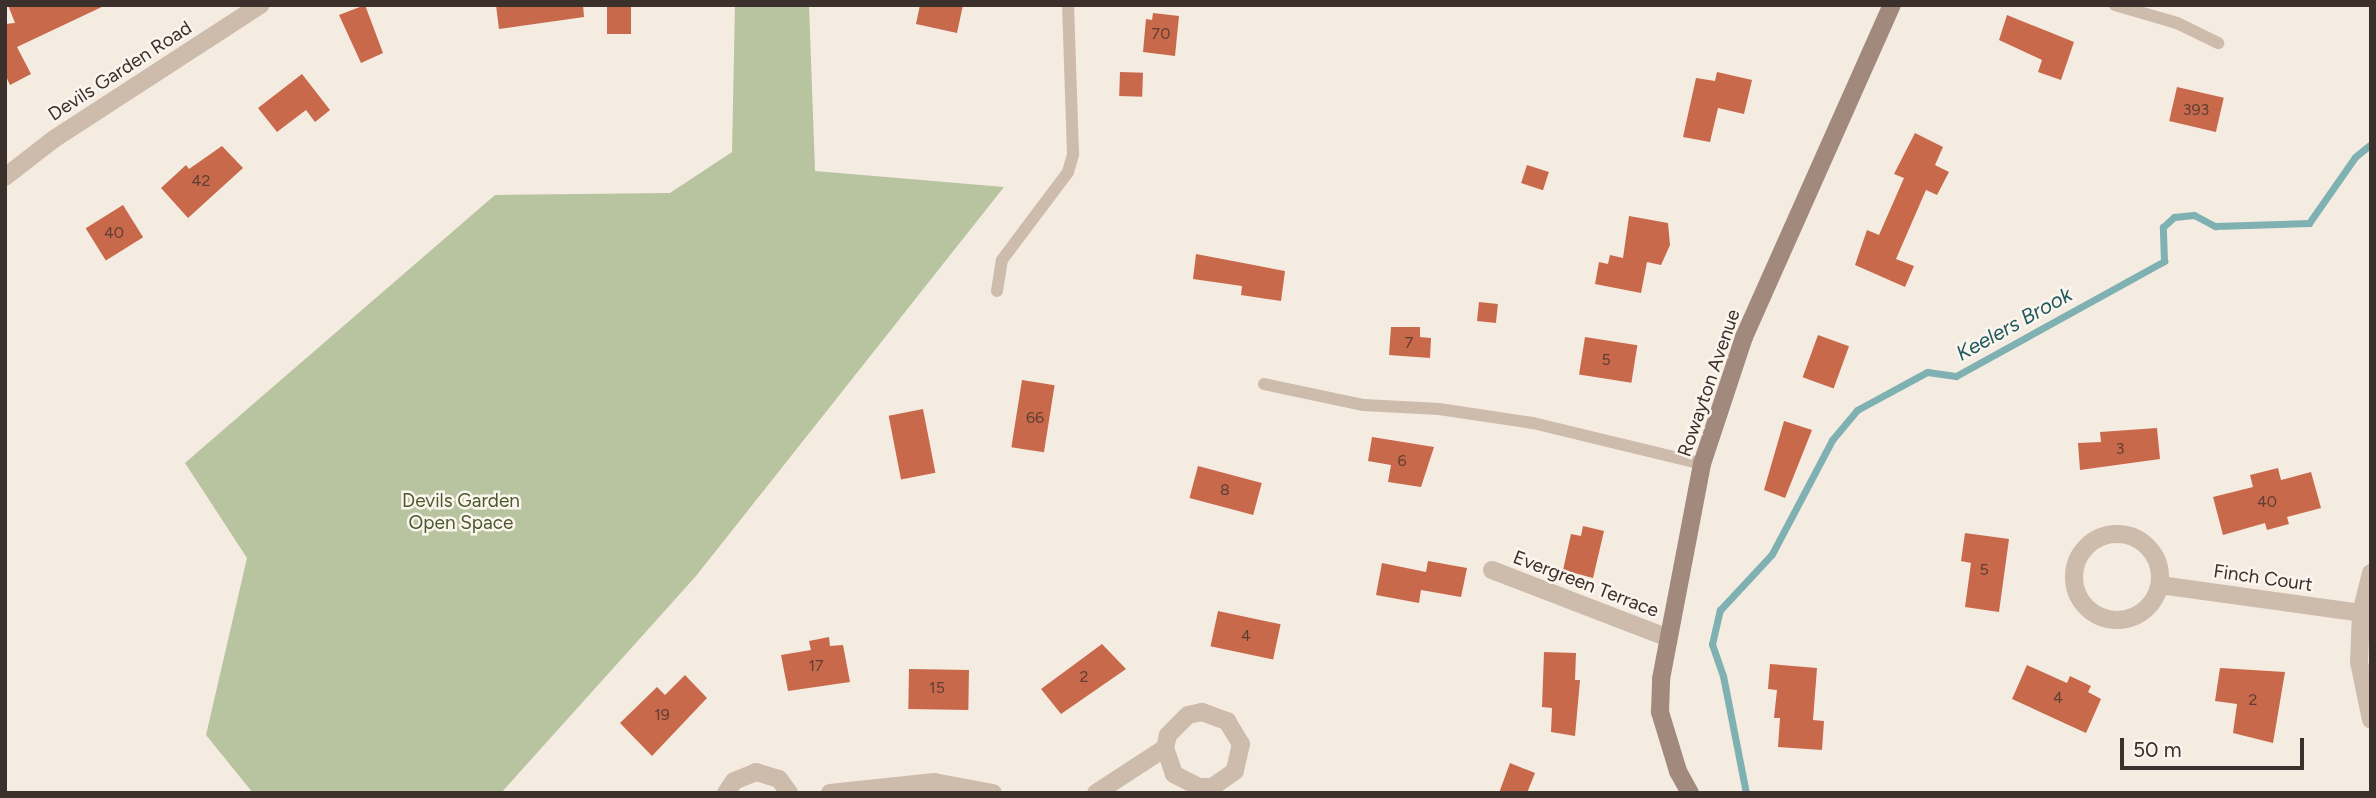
<!DOCTYPE html>
<style>
body{margin:0}
#map{position:relative;width:2376px;height:798px;overflow:hidden;background:#f4ebe1;font-family:Figtree,sans-serif}
div>[style]{position:absolute}
.green>*{inset:0;background:#b8c4a0}
.stream>*{height:7px;margin:-3.5px;padding:0 3.5px;transform-origin:3.5px;border-radius:3.5px;background:#7fb0b2}
.building>*{inset:0;background:#c8694b;transform-origin:0 0}
.lane>*{height:12px;margin:-6px;padding:0 6px;transform-origin:6px;border-radius:6px;background:#cdbbac}
.street>*{height:18px;margin:-9px;padding:0 9px;transform-origin:9px;border-radius:9px;background:#cdbbac}
.street>.ring{margin:-9px;padding:0;box-sizing:content-box;background:none;border:18px solid #cdbbac;border-radius:50%}
.secondary>*{height:18px;margin:-9px;padding:0 9px;transform-origin:9px;border-radius:9px;background:#a18a7d}
span{translate:-50% -50%;white-space:nowrap;text-align:center;line-height:1.15;-webkit-text-stroke:5px #fbf5ee;paint-order:stroke}
.number-label{font-size:16px;color:#5e3e33}
.number-label span{-webkit-text-stroke-width:0}
.street-label{font-size:19px;color:#3b302b}
.park-label{font-size:19px;color:#4a5a2e}
.water-label{font-size:21px;color:#1f5a5e;font-style:italic}
.frame{position:absolute;inset:0;border:7px solid #3b302b;pointer-events:none}
.scale{position:absolute;left:2120px;top:738px;width:184px;height:32px;box-sizing:border-box;border:4px solid #3b302b;border-top:0;padding-left:9px;font-size:21px;line-height:24px;white-space:nowrap;color:#3b302b;-webkit-text-stroke:5px #fbf5ee;paint-order:stroke}
</style>
<div id="map">
<div class="green">
<i style="clip-path:polygon(735px 5px,809px 5px,815px 171px,1004px 187px,696px 576px,501px 793px,253px 793px,206px 735px,247px 558px,185px 463px,495px 195px,670px 193px,732px 152px)"></i>
</div>
<div class="stream">
<i style="left:1746px;top:793px;width:119px;rotate:-101.1deg"></i>
<i style="left:1723px;top:676px;width:34px;rotate:-109deg"></i>
<i style="left:1712px;top:644px;width:35px;rotate:-77deg"></i>
<i style="left:1720px;top:610px;width:76px;rotate:-47.1deg"></i>
<i style="left:1772px;top:554px;width:129px;rotate:-62.2deg"></i>
<i style="left:1832px;top:440px;width:39px;rotate:-50deg"></i>
<i style="left:1857px;top:410px;width:80px;rotate:-28.5deg"></i>
<i style="left:1927px;top:372px;width:29px;rotate:8deg"></i>
<i style="left:1956px;top:376px;width:238px;rotate:-28.9deg"></i>
<i style="left:2164px;top:261px;width:34px;rotate:-92deg"></i>
<i style="left:2163px;top:227px;width:15px;rotate:-42deg"></i>
<i style="left:2174px;top:217px;width:20px;rotate:-6deg"></i>
<i style="left:2194px;top:215px;width:24px;rotate:28deg"></i>
<i style="left:2215px;top:226px;width:94px;rotate:-1.8deg"></i>
<i style="left:2309px;top:223px;width:80px;rotate:-55.1deg"></i>
<i style="left:2355px;top:157px;width:21px;rotate:-39deg"></i>
</div>
<div class="building">
<i style="clip-path:polygon(8px 5px,106px 5px,17px 47px,31px 74px,10px 85px,5px 74px,5px 24px,15px 23px)"></i>
<i style="clip-path:polygon(365px 5px,383px 53px,361px 63px,339px 15px)"></i>
<i style="clip-path:polygon(496px 5px,583px 5px,584px 17px,499px 29px)"></i>
<i style="left:607px;top:5px;width:24px;height:29px"></i>
<i style="clip-path:polygon(920px 5px,963px 5px,957px 33px,916px 24px)"></i>
<i style="clip-path:polygon(1153px 13px,1179px 16px,1175px 56px,1143px 52px,1146px 19px,1152px 20px)"></i>
<i style="clip-path:polygon(2007px 15px,2074px 42px,2061px 80px,2038px 72px,2042px 60px,1999px 40px)"></i>
<i style="left:1120px;top:72px;width:23px;height:24px;rotate:2deg"></i>
<i style="clip-path:polygon(1717px 72px,1752px 80px,1744px 114px,1718px 108px,1710px 142px,1683px 137px,1696px 78px,1715px 81px)"></i>
<i style="clip-path:polygon(302px 74px,330px 110px,315px 122px,306px 110px,277px 132px,258px 108px)"></i>
<i style="left:2177px;top:87px;width:48px;height:35px;rotate:13deg"></i>
<i style="clip-path:polygon(1915px 133px,1943px 147px,1935px 165px,1949px 172px,1937px 195px,1926px 190px,1896px 259px,1914px 266px,1905px 287px,1855px 265px,1867px 230px,1879px 235px,1904px 178px,1894px 174px)"></i>
<i style="clip-path:polygon(222px 146px,243px 168px,188px 218px,161px 188px,186px 165px,189px 169px)"></i>
<i style="left:1527px;top:165px;width:23px;height:19px;rotate:18deg"></i>
<i style="left:123px;top:205px;width:38px;height:44px;rotate:58deg"></i>
<i style="clip-path:polygon(1629px 216px,1668px 223px,1670px 245px,1661px 265px,1647px 262px,1641px 293px,1595px 284px,1599px 262px,1608px 264px,1610px 255px,1623px 258px)"></i>
<i style="clip-path:polygon(1196px 254px,1285px 271px,1281px 301px,1241px 295px,1242px 286px,1193px 279px)"></i>
<i style="left:1479px;top:302px;width:19px;height:19px;rotate:6deg"></i>
<i style="clip-path:polygon(1391px 327px,1420px 327px,1420px 337px,1431px 338px,1430px 358px,1389px 355px)"></i>
<i style="left:1818px;top:335px;width:33px;height:45px;rotate:20deg"></i>
<i style="left:1585px;top:337px;width:53px;height:38px;rotate:9deg"></i>
<i style="left:1022px;top:380px;width:33px;height:68px;rotate:9deg"></i>
<i style="left:923px;top:409px;width:65px;height:35px;rotate:79deg"></i>
<i style="clip-path:polygon(1784px 421px,1812px 430px,1785px 498px,1764px 490px)"></i>
<i style="clip-path:polygon(2157px 428px,2160px 459px,2080px 470px,2078px 443px,2101px 442px,2100px 432px)"></i>
<i style="clip-path:polygon(1372px 437px,1434px 447px,1421px 487px,1388px 482px,1391px 465px,1368px 461px)"></i>
<i style="left:1198px;top:466px;width:66px;height:33px;rotate:15deg"></i>
<i style="clip-path:polygon(2278px 468px,2281px 480px,2311px 472px,2321px 508px,2287px 517px,2289px 524px,2267px 530px,2265px 523px,2223px 535px,2213px 497px,2253px 487px,2250px 475px)"></i>
<i style="clip-path:polygon(1583px 526px,1604px 531px,1593px 578px,1563px 570px,1571px 534px,1581px 536px)"></i>
<i style="clip-path:polygon(1965px 533px,2009px 539px,1999px 612px,1965px 607px,1971px 563px,1961px 561px)"></i>
<i style="clip-path:polygon(1428px 561px,1467px 568px,1461px 597px,1421px 590px,1419px 603px,1376px 595px,1382px 563px,1426px 572px)"></i>
<i style="left:1218px;top:611px;width:64px;height:36px;rotate:12deg"></i>
<i style="clip-path:polygon(829px 637px,830px 646px,843px 645px,850px 682px,788px 691px,781px 655px,811px 650px,809px 641px)"></i>
<i style="clip-path:polygon(1102px 644px,1126px 669px,1061px 714px,1041px 689px)"></i>
<i style="clip-path:polygon(1544px 652px,1576px 653px,1575px 680px,1580px 680px,1575px 736px,1551px 732px,1552px 708px,1542px 707px)"></i>
<i style="clip-path:polygon(1770px 664px,1817px 668px,1813px 720px,1824px 721px,1822px 750px,1778px 747px,1780px 718px,1774px 718px,1777px 690px,1768px 689px)"></i>
<i style="clip-path:polygon(2027px 665px,2067px 683px,2070px 676px,2091px 686px,2088px 692px,2101px 699px,2086px 733px,2012px 699px)"></i>
<i style="clip-path:polygon(2220px 668px,2285px 672px,2273px 743px,2233px 733px,2237px 704px,2215px 701px)"></i>
<i style="left:909px;top:669px;width:60px;height:40px;rotate:1deg"></i>
<i style="clip-path:polygon(685px 675px,707px 698px,652px 756px,620px 723px,657px 687px,665px 695px)"></i>
<i style="clip-path:polygon(1510px 763px,1535px 773px,1527px 793px,1499px 793px)"></i>
</div>
<div class="lane">
<i style="left:2115px;top:5px;width:65px;rotate:16.2deg"></i>
<i style="left:2177px;top:23px;width:46px;rotate:26deg"></i>
<i style="left:997px;top:291px;width:31px;rotate:-81deg"></i>
<i style="left:1002px;top:260px;width:110px;rotate:-53.1deg"></i>
<i style="left:1068px;top:172px;width:19px;rotate:-74deg"></i>
<i style="left:1073px;top:154px;width:149px;rotate:-91.9deg"></i>
<i style="left:1264px;top:384px;width:102px;rotate:11.9deg"></i>
<i style="left:1364px;top:405px;width:75px;rotate:3.1deg"></i>
<i style="left:1439px;top:409px;width:95px;rotate:8.5deg"></i>
<i style="left:1533px;top:423px;width:174px;rotate:13.6deg"></i>
</div>
<div class="street">
<i style="left:5px;top:177px;width:62px;rotate:-37.8deg"></i>
<i style="left:54px;top:139px;width:246px;rotate:-33deg"></i>
<i class="ring" style="left:2074px;top:534px;width:68px;height:68px"></i>
<i style="left:1492px;top:570px;width:186px;rotate:21.1deg"></i>
<i style="left:2371px;top:573px;width:41px;rotate:104deg"></i>
<i style="left:2361px;top:613px;width:49px;rotate:92.3deg"></i>
<i style="left:2359px;top:662px;width:59px;rotate:78.3deg"></i>
<i style="left:2160px;top:585px;width:203px;rotate:7.9deg"></i>
<i style="left:726px;top:793px;width:14px;rotate:-56deg"></i>
<i style="left:734px;top:781px;width:24px;rotate:-22deg"></i>
<i style="left:756px;top:772px;width:24px;rotate:17deg"></i>
<i style="left:779px;top:779px;width:17px;rotate:54deg"></i>
<i style="left:830px;top:793px;width:105px;rotate:-6deg"></i>
<i style="left:934px;top:782px;width:60px;rotate:10.6deg"></i>
<i style="left:1096px;top:793px;width:82px;rotate:-33.1deg"></i>
<i style="left:1165px;top:748px;width:13px;rotate:-77deg"></i>
<i style="left:1168px;top:735px;width:28px;rotate:-45deg"></i>
<i style="left:1188px;top:715px;width:14px;rotate:-12deg"></i>
<i style="left:1202px;top:712px;width:27px;rotate:20deg"></i>
<i style="left:1227px;top:721px;width:27px;rotate:59deg"></i>
<i style="left:1241px;top:744px;width:28px;rotate:103deg"></i>
<i style="left:1235px;top:771px;width:28px;rotate:145deg"></i>
<i style="left:1212px;top:787px;width:13px;rotate:180deg"></i>
<i style="left:1199px;top:787px;width:28px;rotate:-153deg"></i>
<i style="left:1174px;top:774px;width:28px;rotate:-109deg"></i>
</div>
<div class="secondary">
<i style="left:1690px;top:793px;width:25px;rotate:-119deg"></i>
<i style="left:1678px;top:771px;width:62px;rotate:-107deg"></i>
<i style="left:1660px;top:712px;width:33px;rotate:-88deg"></i>
<i style="left:1661px;top:679px;width:219px;rotate:-79.2deg"></i>
<i style="left:1702px;top:464px;width:134px;rotate:-71.7deg"></i>
<i style="left:1744px;top:337px;width:363px;rotate:-66deg"></i>
</div>
<div class="number-label">
<span style="left:1161px;top:34px">70</span>
<span style="left:2196px;top:110px">393</span>
<span style="left:201px;top:181px">42</span>
<span style="left:114px;top:233px">40</span>
<span style="left:1409px;top:343px">7</span>
<span style="left:1606px;top:360px">5</span>
<span style="left:1035px;top:418px">66</span>
<span style="left:2120px;top:449px">3</span>
<span style="left:1402px;top:461px">6</span>
<span style="left:1225px;top:490px">8</span>
<span style="left:2267px;top:502px">40</span>
<span style="left:1984px;top:570px">5</span>
<span style="left:1246px;top:636px">4</span>
<span style="left:816px;top:666px">17</span>
<span style="left:1084px;top:677px">2</span>
<span style="left:937px;top:688px">15</span>
<span style="left:2058px;top:698px">4</span>
<span style="left:2253px;top:700px">2</span>
<span style="left:662px;top:715px">19</span>
</div>
<div class="street-label">
<span style="left:120px;top:71px;rotate:-33deg">Devils Garden Road</span>
<span style="left:1709px;top:383px;rotate:-71deg">Rowayton Avenue</span>
<span style="left:2263px;top:578px;rotate:8deg">Finch Court</span>
<span style="left:1586px;top:584px;rotate:21deg">Evergreen Terrace</span>
</div>
<div class="park-label">
<span style="left:461px;top:512px">Devils Garden<br>Open Space</span>
</div>
<div class="water-label">
<span style="left:2014px;top:324px;rotate:-29deg">Keelers Brook</span>
</div>
<div class="frame"></div>
<div class="scale">50 m</div>
</div>
